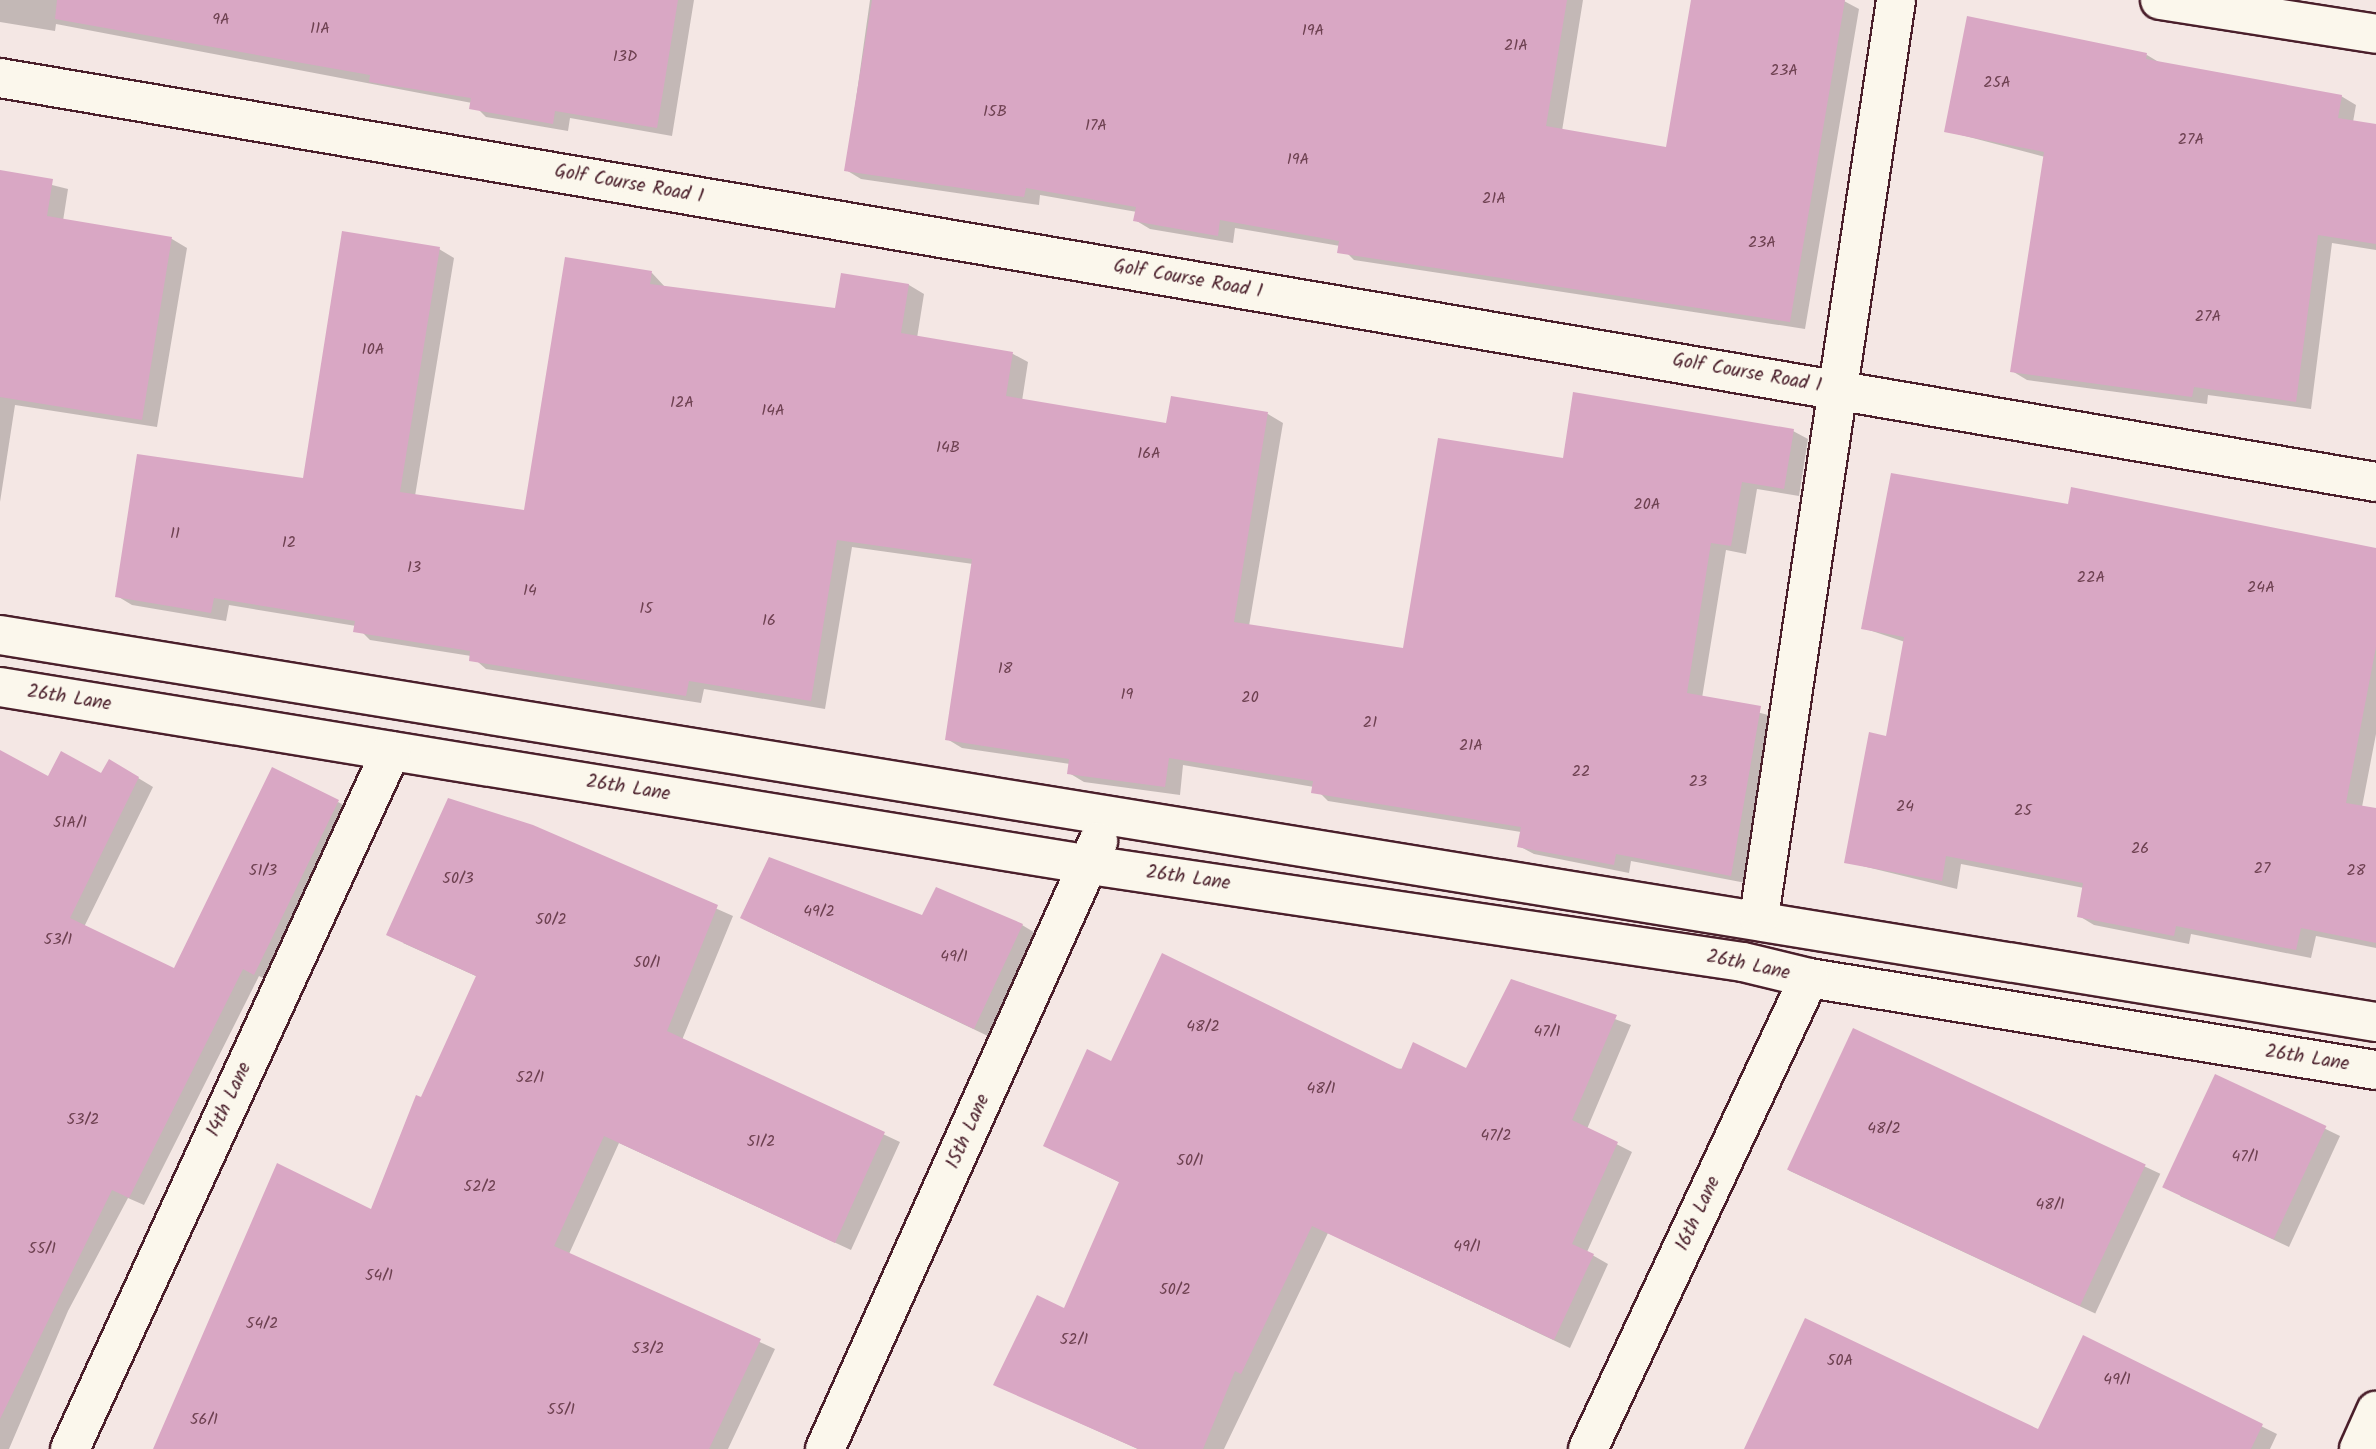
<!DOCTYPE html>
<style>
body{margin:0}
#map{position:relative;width:2376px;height:1449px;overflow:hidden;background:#f4e7e4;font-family:Kalam,sans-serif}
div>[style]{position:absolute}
.shadow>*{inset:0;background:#0003;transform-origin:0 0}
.building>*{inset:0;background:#d9a7c4;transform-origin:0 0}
.roads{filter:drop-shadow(2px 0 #4a1f2b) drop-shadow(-2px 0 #4a1f2b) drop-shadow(0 2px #4a1f2b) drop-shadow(0 -2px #4a1f2b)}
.minor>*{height:38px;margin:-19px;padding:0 19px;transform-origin:19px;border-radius:19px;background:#fbf7ec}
span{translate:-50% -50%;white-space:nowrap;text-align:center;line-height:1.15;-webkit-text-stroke:6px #fbf7ec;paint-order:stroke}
.number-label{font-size:16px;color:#6e4151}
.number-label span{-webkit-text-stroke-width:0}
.street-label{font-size:19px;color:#4a1f2b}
</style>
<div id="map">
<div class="shadow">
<i style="clip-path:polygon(0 0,694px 0,672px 136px,570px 118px,568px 131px,486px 117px,472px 103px,56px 24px,55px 31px,0 22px)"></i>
<i style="clip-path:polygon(870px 0,1583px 0,1562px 131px,1668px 149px,1692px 0,1844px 1px,1859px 9px,1805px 329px,1354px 260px,1340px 246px,1235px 228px,1233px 243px,1150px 229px,1135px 220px,1137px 212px,1040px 195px,1039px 205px,861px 179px,846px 170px)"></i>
<i style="clip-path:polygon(2147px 55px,2162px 64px,2341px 96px,2356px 105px,2353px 122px,2376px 126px,2376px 250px,2332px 243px,2311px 409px,2208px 395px,2207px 404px,2027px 380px,2012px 371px,2045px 157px,1946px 131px)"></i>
<i style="clip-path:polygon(0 172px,68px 189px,63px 221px,172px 239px,187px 248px,157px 427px,15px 405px,0 502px)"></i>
<i style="clip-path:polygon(439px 249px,454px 258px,415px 496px,526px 511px,567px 259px,652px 273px,666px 288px,837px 310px,842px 275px,909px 285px,924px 294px,917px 338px,1013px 354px,1028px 362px,1022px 401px,1168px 425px,1268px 414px,1283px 423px,1249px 626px,1405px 650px,1564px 460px,1793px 431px,1808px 439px,1799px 496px,1757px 489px,1746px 554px,1726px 550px,1702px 698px,1776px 717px,1746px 883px,1631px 861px,1629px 873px,1534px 854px,1519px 846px,1521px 832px,1328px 801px,1314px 787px,1183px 765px,1180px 795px,1084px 782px,1069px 773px,1070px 764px,962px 748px,947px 739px,973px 564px,852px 547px,825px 709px,704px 689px,701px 703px,486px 669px,471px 656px,370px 640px,356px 626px,229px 605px,226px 621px,132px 605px,117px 596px,304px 480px)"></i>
<i style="clip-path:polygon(2070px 506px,2376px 549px,2376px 734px,2362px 807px,2376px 810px,2376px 948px,2316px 936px,2311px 958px,2191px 934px,2189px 944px,2094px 925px,2079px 916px,2084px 888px,1961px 864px,1957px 889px,1846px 862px,1888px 738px,1905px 642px,1863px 628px)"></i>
<i style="clip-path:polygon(0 752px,48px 779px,102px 775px,110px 761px,153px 787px,84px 927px,175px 970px,338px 802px,353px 810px,270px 982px,259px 976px,144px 1205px,128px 1198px,68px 1311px,9px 1449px,0 1449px)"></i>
<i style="clip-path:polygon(532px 827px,733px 916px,682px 1040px,900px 1142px,851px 1250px,619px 1143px,569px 1254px,775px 1349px,728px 1449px,154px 1449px,278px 1166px,372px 1211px,478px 977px,403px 943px)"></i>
<i style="clip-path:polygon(923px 917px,1022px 925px,1037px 934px,990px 1037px,757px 926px)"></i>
<i style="clip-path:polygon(1512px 981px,1631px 1025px,1587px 1129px,1632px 1152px,1587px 1252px,1608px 1264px,1570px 1348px,1328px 1233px,1224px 1449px,1138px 1449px,995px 1385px,1064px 1310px,1121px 1183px,1046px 1146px,1112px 1063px,1466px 1070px)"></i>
<i style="left:1854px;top:1031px;width:338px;height:154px;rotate:25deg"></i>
<i style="clip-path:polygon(2216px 1076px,2340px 1136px,2289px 1247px,2180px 1196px)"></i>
<i style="clip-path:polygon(2083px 1338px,2277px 1434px,2270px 1449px,1749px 1449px,2039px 1431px)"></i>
</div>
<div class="building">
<i style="clip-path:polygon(57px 0,678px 0,657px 128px,555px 111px,553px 124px,469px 109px,471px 98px,369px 82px,370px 75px,55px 19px)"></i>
<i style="clip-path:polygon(872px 0,1567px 0,1546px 126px,1666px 147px,1691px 0,1845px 0,1790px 322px,1337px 253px,1339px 241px,1220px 220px,1218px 236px,1133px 221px,1136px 207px,1026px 188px,1024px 197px,844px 171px)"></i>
<i style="clip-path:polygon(1967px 16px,2147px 53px,2146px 59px,2342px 95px,2338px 118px,2376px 124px,2376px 244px,2318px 235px,2296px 402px,2194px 387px,2192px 397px,2010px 372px,2044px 152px,1944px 132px)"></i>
<i style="clip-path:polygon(0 170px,53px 179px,47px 216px,172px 237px,142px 420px,0 397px)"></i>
<i style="clip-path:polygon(342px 231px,440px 247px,400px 492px,524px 510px,565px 257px,652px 271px,650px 284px,835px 308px,841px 273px,909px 284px,901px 333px,1013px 352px,1006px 396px,1166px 423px,1171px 396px,1268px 412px,1234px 622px,1403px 648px,1438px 438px,1563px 458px,1573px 392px,1794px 429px,1784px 489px,1742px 482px,1731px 546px,1711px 543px,1687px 693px,1761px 706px,1731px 876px,1616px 854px,1614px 865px,1517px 847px,1521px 827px,1311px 793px,1313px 781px,1169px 758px,1165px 787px,1067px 774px,1069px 759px,945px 740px,972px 559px,837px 540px,811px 701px,689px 681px,686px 696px,469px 661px,470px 651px,353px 632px,355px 621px,214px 598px,211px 613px,115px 597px,137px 454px,303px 478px)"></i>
<i style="clip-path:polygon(1891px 473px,2068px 504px,2071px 487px,2376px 548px,2376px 647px,2346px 803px,2376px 808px,2376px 943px,2301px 928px,2296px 950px,2176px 926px,2174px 936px,2077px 917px,2083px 883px,1946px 856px,1942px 881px,1844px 863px,1869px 732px,1886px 736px,1904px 637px,1861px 629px)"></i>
<i style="clip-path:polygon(0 750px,48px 776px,61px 751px,101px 773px,109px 759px,139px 777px,70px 918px,174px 968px,272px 767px,339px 800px,254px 975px,243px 969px,129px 1198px,112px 1190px,0 1419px)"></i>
<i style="clip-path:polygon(448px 798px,533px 825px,718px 905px,667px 1031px,885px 1132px,835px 1243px,604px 1136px,554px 1246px,761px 1339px,709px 1449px,153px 1449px,277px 1163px,371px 1209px,416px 1095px,421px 1097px,476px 976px,386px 935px)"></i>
<i style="clip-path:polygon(769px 857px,922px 915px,936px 887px,1023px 924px,974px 1029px,740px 918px)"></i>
<i style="clip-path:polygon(1162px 953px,1401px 1070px,1413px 1042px,1466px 1068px,1511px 979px,1617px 1015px,1572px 1120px,1618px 1142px,1572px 1244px,1594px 1254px,1554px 1340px,1312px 1226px,1241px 1374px,1235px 1371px,1203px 1449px,1138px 1449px,993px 1385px,1037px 1295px,1064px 1308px,1119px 1182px,1043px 1146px,1087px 1049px,1111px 1061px)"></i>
<i style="left:1853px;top:1028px;width:323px;height:156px;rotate:25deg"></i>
<i style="left:2215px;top:1074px;width:123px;height:125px;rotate:25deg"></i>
<i style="clip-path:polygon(1805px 1318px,2038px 1429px,2083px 1335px,2263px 1424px,2251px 1449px,1744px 1449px)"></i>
</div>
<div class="roads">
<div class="minor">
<i style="left:2160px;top:0;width:219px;rotate:8.9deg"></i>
<i style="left:0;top:78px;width:2410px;rotate:9.65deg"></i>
<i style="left:0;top:635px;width:2407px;rotate:9.25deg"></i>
<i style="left:0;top:687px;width:1104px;rotate:9.27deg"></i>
<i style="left:1090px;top:865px;width:660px;rotate:8.45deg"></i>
<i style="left:1743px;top:962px;width:68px;rotate:13.6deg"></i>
<i style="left:1809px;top:978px;width:574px;rotate:9.22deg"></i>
<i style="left:1759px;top:917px;width:927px;rotate:-81.5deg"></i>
<i style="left:70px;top:1449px;width:768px;rotate:-65.3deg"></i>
<i style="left:825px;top:1449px;width:666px;rotate:-65.78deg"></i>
<i style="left:1588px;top:1449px;width:520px;rotate:-64.86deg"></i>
<i style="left:2359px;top:1449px;width:42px;rotate:-65.9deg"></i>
</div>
</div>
<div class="number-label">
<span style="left:221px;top:20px">9A</span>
<span style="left:320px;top:29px">11A</span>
<span style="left:1313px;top:31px">19A</span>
<span style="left:1516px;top:46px">21A</span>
<span style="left:625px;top:57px">13D</span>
<span style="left:1784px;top:71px">23A</span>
<span style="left:1997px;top:83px">25A</span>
<span style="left:995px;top:112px">15B</span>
<span style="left:1096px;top:126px">17A</span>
<span style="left:2191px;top:140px">27A</span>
<span style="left:1298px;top:160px">19A</span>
<span style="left:1494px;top:199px">21A</span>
<span style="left:1762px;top:243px">23A</span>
<span style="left:2208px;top:317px">27A</span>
<span style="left:373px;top:350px">10A</span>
<span style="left:682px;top:403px">12A</span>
<span style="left:773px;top:411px">14A</span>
<span style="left:948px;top:448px">14B</span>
<span style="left:1149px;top:454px">16A</span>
<span style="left:1647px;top:505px">20A</span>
<span style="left:175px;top:534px">11</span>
<span style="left:289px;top:543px">12</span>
<span style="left:414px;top:568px">13</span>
<span style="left:2091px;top:578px">22A</span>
<span style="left:2261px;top:588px">24A</span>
<span style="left:530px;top:591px">14</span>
<span style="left:646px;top:609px">15</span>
<span style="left:769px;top:621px">16</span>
<span style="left:1005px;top:669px">18</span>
<span style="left:1127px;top:695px">19</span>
<span style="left:1250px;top:698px">20</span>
<span style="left:1370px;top:723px">21</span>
<span style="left:1471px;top:746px">21A</span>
<span style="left:1581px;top:772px">22</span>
<span style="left:1698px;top:782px">23</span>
<span style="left:1905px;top:807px">24</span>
<span style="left:2023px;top:811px">25</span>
<span style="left:70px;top:823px">51A/1</span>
<span style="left:2140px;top:849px">26</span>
<span style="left:2262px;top:869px">27</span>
<span style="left:263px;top:871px">51/3</span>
<span style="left:2356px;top:871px">28</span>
<span style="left:458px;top:879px">50/3</span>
<span style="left:819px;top:912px">49/2</span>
<span style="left:551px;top:920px">50/2</span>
<span style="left:58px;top:940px">53/1</span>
<span style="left:954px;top:957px">49/1</span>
<span style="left:647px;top:963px">50/1</span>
<span style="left:1203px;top:1027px">48/2</span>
<span style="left:1547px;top:1032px">47/1</span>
<span style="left:530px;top:1078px">52/1</span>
<span style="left:1321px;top:1089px">48/1</span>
<span style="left:83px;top:1120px">53/2</span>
<span style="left:1884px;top:1129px">48/2</span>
<span style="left:1496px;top:1136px">47/2</span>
<span style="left:761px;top:1142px">51/2</span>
<span style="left:2245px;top:1157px">47/1</span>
<span style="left:1190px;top:1161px">50/1</span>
<span style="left:480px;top:1187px">52/2</span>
<span style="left:2050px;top:1205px">48/1</span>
<span style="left:1467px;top:1247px">49/1</span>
<span style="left:42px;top:1249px">55/1</span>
<span style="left:379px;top:1276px">54/1</span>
<span style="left:1175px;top:1290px">50/2</span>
<span style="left:262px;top:1324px">54/2</span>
<span style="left:1074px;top:1340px">52/1</span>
<span style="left:648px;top:1349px">53/2</span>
<span style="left:1840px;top:1361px">50A</span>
<span style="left:2117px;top:1380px">49/1</span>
<span style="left:561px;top:1410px">55/1</span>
<span style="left:204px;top:1420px">56/1</span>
</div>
<div class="street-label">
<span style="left:629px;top:185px;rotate:10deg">Golf Course Road 1</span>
<span style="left:1188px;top:280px;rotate:10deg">Golf Course Road 1</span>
<span style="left:1747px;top:374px;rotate:10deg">Golf Course Road 1</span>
<span style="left:69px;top:699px;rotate:9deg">26th Lane</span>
<span style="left:628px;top:789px;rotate:9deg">26th Lane</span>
<span style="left:1188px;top:879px;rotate:8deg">26th Lane</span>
<span style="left:1748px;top:966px;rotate:12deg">26th Lane</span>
<span style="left:2307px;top:1059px;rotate:9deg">26th Lane</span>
<span style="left:230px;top:1100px;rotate:-65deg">14th Lane</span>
<span style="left:969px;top:1132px;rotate:-66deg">15th Lane</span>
<span style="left:1699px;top:1214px;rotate:-65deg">16th Lane</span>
</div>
</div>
